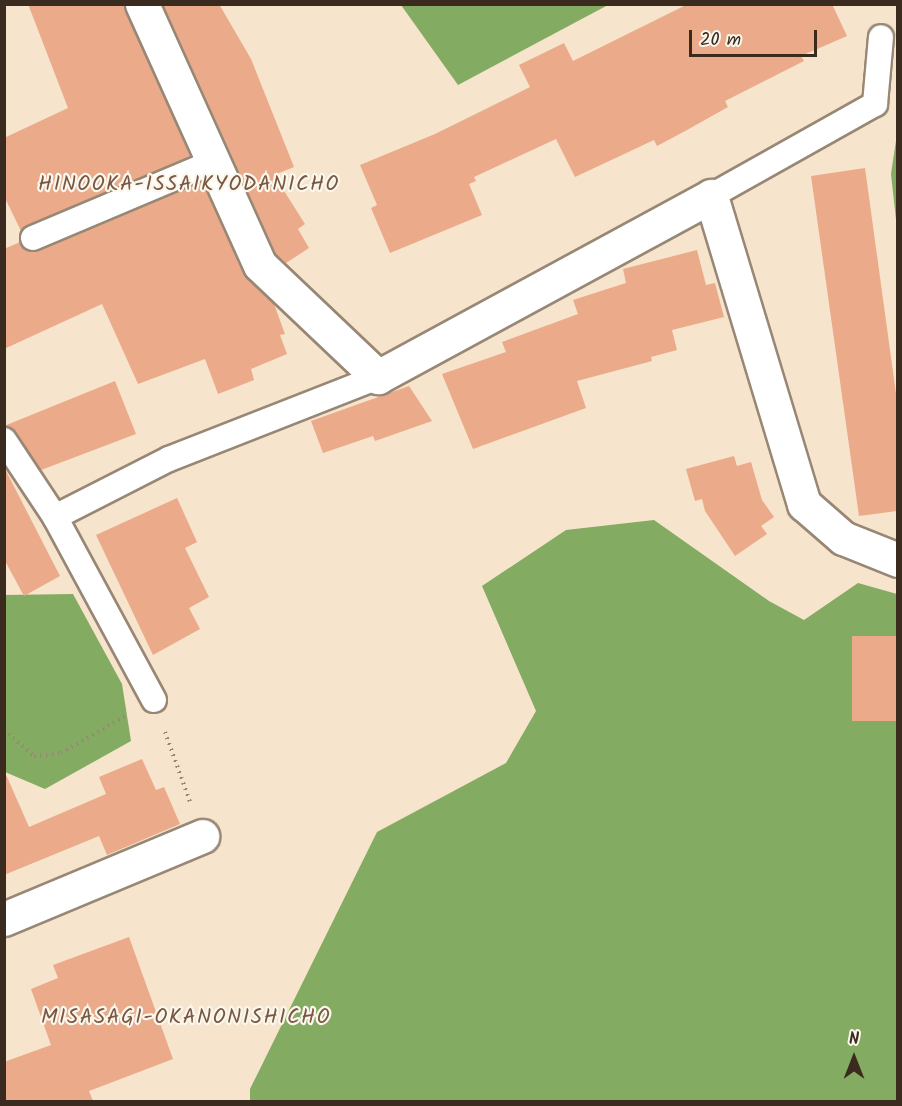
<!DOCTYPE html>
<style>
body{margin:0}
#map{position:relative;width:902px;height:1106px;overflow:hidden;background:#f6e4cc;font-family:Kalam,sans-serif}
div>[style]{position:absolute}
.forest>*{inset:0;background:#84ab62}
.building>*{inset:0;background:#ebaa89;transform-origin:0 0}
.path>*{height:4px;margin-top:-2px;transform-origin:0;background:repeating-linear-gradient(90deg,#988775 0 1.5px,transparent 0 6px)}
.roads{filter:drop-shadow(2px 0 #988775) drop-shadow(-2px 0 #988775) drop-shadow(0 2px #988775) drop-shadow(0 -2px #988775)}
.service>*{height:24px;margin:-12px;padding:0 12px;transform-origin:12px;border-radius:12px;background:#fff}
.minor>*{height:33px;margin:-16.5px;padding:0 16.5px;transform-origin:16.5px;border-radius:16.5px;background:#fff}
span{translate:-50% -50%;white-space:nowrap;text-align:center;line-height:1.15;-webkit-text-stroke:4.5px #fbf7ec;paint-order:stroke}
.neighbourhood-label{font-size:21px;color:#795743;letter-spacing:1.5px}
.frame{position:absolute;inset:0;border:6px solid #3b2a1e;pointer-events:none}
.north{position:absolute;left:824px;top:1028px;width:60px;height:60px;-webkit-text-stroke:4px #fbf7ec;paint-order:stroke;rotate:0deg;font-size:16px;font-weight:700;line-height:24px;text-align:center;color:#3b2a1e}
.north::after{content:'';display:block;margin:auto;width:21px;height:27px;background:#3b2a1e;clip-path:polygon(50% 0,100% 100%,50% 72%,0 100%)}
.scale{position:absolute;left:689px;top:30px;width:128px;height:27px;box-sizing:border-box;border:3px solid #3b2a1e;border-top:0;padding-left:8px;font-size:18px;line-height:21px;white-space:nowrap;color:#3b2a1e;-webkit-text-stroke:4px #fbf7ec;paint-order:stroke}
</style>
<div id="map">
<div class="forest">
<i style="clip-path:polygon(401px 5px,608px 5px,458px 85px)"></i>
<i style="clip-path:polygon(897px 134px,897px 229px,891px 174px)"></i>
<i style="clip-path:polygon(654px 520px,769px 601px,804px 620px,858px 583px,897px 594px,897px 1101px,250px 1102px,250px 1089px,377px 832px,506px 763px,536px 711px,482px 586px,566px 530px)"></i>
<i style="clip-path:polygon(73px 594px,122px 684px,131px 741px,45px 789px,5px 772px,4px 595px)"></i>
</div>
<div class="building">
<i style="clip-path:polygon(28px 4px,124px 4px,190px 156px,21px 231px,4px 196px,4px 138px,68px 108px)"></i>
<i style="clip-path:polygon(163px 4px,219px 4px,251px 59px,294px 167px,274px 175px,305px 224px,298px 229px,309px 248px,286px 263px,276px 254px)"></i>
<i style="clip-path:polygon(688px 4px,832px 4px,847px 36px,801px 56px,804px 61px,725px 101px,728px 107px,687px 130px,657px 146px,654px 140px,575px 177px,556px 139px,474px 177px,476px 181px,469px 184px,482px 215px,390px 253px,371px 208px,377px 205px,360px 165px,435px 134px,530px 87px,519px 65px,564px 43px,573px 61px)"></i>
<i style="clip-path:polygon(865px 168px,897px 401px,897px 511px,859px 516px,811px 176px)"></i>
<i style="clip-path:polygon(202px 182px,243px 273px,274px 304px,285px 334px,280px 335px,287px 354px,251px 369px,254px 380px,218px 394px,205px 359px,138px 384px,102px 304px,4px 349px,4px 249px,20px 242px,25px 250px,39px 251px)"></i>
<i style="clip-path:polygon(697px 250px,706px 285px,715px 283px,724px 317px,672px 330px,677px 350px,651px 357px,652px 361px,577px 381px,586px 408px,473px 449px,442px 374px,506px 352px,502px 342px,578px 314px,573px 300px,626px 283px,623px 269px)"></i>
<i style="clip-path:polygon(115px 381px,136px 434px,41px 470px,16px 432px,4px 426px)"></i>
<i style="clip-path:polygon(409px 386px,432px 421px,375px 441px,373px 436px,323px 453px,311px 421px)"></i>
<i style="clip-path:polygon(734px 456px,737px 466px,751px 462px,762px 500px,774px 517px,761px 526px,767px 534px,735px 556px,705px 511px,702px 499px,695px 501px,686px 469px)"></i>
<i style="clip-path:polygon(4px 467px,60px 576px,24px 596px,4px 559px)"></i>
<i style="clip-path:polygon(177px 498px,197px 542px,185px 548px,209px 597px,189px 608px,200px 629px,153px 655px,96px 535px)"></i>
<i style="left:897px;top:636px;width:85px;height:45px;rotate:90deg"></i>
<i style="clip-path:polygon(142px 759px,156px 790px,164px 787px,180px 824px,107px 855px,99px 836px,4px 875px,4px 770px,29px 827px,106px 794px,99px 777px)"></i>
<i style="clip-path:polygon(129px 937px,173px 1059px,89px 1091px,93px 1101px,4px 1101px,4px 1062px,51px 1045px,31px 989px,58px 978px,53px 965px)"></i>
</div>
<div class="path">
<i style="left:4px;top:730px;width:40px;rotate:41deg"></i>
<i style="left:34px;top:756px;width:27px;rotate:-6deg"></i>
<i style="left:61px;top:753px;width:74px;rotate:-30deg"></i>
<i style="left:165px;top:732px;width:74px;rotate:70.3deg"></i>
</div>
<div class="roads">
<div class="service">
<i style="left:711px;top:196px;width:188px;rotate:-29.3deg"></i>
<i style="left:875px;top:104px;width:67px;rotate:-84.9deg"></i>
<i style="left:33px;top:238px;width:198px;rotate:-22.9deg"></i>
<i style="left:4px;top:440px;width:92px;rotate:56.5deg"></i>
<i style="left:55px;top:517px;width:208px;rotate:61.6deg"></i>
<i style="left:55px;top:517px;width:128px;rotate:-27deg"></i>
<i style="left:169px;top:459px;width:225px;rotate:-21.4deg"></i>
</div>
<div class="minor">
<i style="left:142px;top:4px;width:286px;rotate:65.7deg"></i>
<i style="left:260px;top:265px;width:163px;rotate:43.5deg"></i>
<i style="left:378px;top:377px;width:379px;rotate:-28.5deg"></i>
<i style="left:711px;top:196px;width:322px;rotate:73.2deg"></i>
<i style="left:804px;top:504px;width:52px;rotate:41.1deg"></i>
<i style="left:843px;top:538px;width:59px;rotate:21.8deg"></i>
<i style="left:4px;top:919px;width:215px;rotate:-22.7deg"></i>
</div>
</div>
<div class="neighbourhood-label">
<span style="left:189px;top:185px">HINOOKA-ISSAIKYODANICHO</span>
<span style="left:186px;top:1018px">MISASAGI-OKANONISHICHO</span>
</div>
<div class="frame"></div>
<div class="north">N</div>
<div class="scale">20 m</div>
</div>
